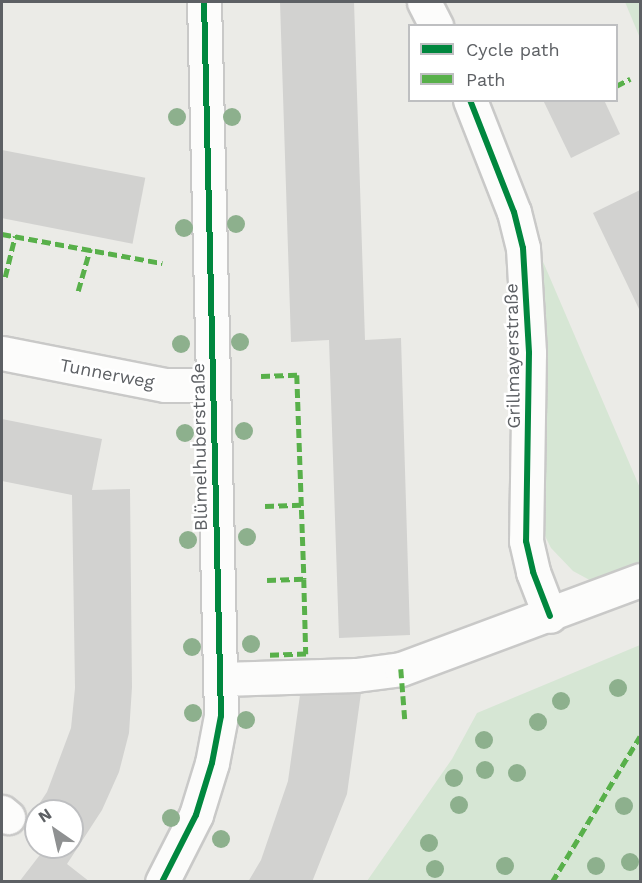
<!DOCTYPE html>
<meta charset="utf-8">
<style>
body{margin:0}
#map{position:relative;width:642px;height:883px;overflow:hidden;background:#ebebe7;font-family:"Work Sans",sans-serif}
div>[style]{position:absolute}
.green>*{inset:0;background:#d6e6d4}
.building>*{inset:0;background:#d2d2d0;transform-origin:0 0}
.roads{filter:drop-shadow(2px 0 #c9c9c8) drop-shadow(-2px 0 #c9c9c8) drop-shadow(0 2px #c9c9c8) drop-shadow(0 -2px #c9c9c8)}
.street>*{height:33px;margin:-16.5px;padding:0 16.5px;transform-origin:16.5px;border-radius:16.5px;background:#fcfcfb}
.quiet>*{height:4.5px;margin-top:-2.25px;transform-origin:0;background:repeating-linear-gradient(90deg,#58b04a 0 9px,transparent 0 13.5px)}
.cycleway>*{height:6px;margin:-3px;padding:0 3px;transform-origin:3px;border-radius:3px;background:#00873e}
.trees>*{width:18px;height:18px;margin:-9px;border-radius:50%;background:#8db08d}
span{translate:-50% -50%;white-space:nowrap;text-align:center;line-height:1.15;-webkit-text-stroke:5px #fff;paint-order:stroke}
.street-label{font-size:18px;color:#5d6064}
.frame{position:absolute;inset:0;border:3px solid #5d6064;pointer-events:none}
.legend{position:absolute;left:408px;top:24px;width:210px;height:78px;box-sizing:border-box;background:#fff;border:2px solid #bebfc1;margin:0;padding:8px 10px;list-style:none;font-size:18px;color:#5d6064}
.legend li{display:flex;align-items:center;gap:12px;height:30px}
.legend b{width:30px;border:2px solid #bebfc1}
.north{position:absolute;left:24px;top:799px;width:60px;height:60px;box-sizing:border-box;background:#fff;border:2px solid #bebfc1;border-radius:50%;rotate:326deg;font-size:16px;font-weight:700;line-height:24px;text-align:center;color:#5d6064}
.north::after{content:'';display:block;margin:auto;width:21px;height:27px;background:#8f9192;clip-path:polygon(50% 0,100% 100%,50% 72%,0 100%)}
</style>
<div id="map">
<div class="green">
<i style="clip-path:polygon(625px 2px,640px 2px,640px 38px)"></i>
<i style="clip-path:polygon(535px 243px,640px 488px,640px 567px,597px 584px,573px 571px,551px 548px,540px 526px)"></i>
<i style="clip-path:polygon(640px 645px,640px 881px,367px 881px,452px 759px,477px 713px)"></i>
</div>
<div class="building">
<i style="clip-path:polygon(280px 2px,354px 2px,365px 340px,401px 338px,410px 635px,339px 638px,329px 340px,291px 342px)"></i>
<i style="clip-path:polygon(543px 100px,604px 100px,620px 134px,571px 158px)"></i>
<i style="left:2px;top:150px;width:146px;height:67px;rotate:11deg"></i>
<i style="clip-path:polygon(640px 190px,640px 311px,593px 213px)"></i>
<i style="clip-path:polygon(2px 419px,102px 439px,92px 490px,130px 489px,132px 687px,129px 733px,119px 772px,102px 810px,67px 864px,90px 882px,19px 882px,46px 847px,72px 847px,72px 811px,36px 811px,36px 839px,23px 828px,47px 792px,71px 728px,75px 688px,72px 495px,2px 481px)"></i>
<i style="clip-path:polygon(361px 693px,347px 794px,312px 882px,248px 882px,261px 860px,288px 781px,300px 695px)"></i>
</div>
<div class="roads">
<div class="street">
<i style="left:424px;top:2px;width:27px;rotate:63deg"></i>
<i style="left:470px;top:100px;width:120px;rotate:68.6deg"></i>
<i style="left:514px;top:212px;width:37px;rotate:76deg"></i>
<i style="left:523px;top:248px;width:105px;rotate:86.7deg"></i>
<i style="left:529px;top:353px;width:188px;rotate:90.9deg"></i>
<i style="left:526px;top:541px;width:32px;rotate:77deg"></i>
<i style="left:533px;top:572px;width:47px;rotate:68.9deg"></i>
<i style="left:2px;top:353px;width:166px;rotate:11.1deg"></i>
<i style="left:165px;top:385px;width:48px"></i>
<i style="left:221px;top:679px;width:135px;rotate:-1.7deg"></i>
<i style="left:356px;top:675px;width:45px;rotate:-7.6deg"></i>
<i style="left:401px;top:669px;width:255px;rotate:-20.4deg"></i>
<i style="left:2px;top:812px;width:8px;rotate:40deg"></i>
<i style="left:162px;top:882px;width:75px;rotate:-63.1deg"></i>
<i style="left:196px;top:815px;width:54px;rotate:-72.9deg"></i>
<i style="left:212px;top:763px;width:48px;rotate:-79.2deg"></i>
<i style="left:221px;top:716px;width:714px;rotate:-91.36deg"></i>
</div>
</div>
<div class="quiet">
<i style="left:616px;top:86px;width:16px;rotate:-27deg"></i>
<i style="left:2px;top:234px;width:163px;rotate:10.3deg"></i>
<i style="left:5px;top:277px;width:42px;rotate:-76.3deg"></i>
<i style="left:78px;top:291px;width:44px;rotate:-74.1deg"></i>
<i style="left:261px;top:376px;width:36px;rotate:-2deg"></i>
<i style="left:297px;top:375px;width:204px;rotate:88deg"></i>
<i style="left:304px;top:579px;width:75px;rotate:88.5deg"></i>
<i style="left:306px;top:654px;width:37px;rotate:178deg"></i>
<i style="left:265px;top:506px;width:36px;rotate:-2deg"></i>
<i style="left:267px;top:580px;width:37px;rotate:-2deg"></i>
<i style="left:401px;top:669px;width:51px;rotate:85.5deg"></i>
<i style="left:552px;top:882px;width:170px;rotate:-58.9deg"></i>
</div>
<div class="cycleway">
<i style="left:470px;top:100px;width:120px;rotate:68.6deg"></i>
<i style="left:514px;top:212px;width:37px;rotate:76deg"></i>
<i style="left:523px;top:248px;width:105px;rotate:86.7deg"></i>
<i style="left:529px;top:353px;width:188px;rotate:90.9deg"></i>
<i style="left:526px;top:541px;width:32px;rotate:77deg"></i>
<i style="left:533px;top:572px;width:47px;rotate:68.9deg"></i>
<i style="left:162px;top:882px;width:75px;rotate:-63.1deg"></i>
<i style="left:196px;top:815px;width:54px;rotate:-72.9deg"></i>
<i style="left:212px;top:763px;width:48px;rotate:-79.2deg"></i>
<i style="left:221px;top:716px;width:714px;rotate:-91.36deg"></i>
</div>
<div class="trees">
<i style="left:177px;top:117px"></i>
<i style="left:232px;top:117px"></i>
<i style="left:236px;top:224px"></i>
<i style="left:184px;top:228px"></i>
<i style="left:240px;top:342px"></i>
<i style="left:181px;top:344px"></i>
<i style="left:244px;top:431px"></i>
<i style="left:185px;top:433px"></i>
<i style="left:247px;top:537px"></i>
<i style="left:188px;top:540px"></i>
<i style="left:251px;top:644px"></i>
<i style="left:192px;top:647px"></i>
<i style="left:618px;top:688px"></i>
<i style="left:561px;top:701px"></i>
<i style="left:193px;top:713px"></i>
<i style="left:246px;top:720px"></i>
<i style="left:538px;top:722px"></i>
<i style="left:484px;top:740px"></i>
<i style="left:485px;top:770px"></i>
<i style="left:517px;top:773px"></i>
<i style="left:454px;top:778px"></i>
<i style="left:459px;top:805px"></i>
<i style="left:624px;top:806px"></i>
<i style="left:171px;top:818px"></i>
<i style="left:221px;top:839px"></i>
<i style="left:429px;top:843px"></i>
<i style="left:630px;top:862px"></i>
<i style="left:505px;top:866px"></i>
<i style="left:596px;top:866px"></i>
<i style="left:435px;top:869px"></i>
</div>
<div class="street-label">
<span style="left:513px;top:356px;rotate:-91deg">Grillmayerstraße</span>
<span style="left:107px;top:374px;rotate:11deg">Tunnerweg</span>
<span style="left:200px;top:447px;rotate:-91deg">Blümelhuberstraße</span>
</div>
<div class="frame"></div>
<ul class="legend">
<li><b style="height:8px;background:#00873e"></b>Cycle path</li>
<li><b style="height:8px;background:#58b04a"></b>Path</li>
</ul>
<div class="north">N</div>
</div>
